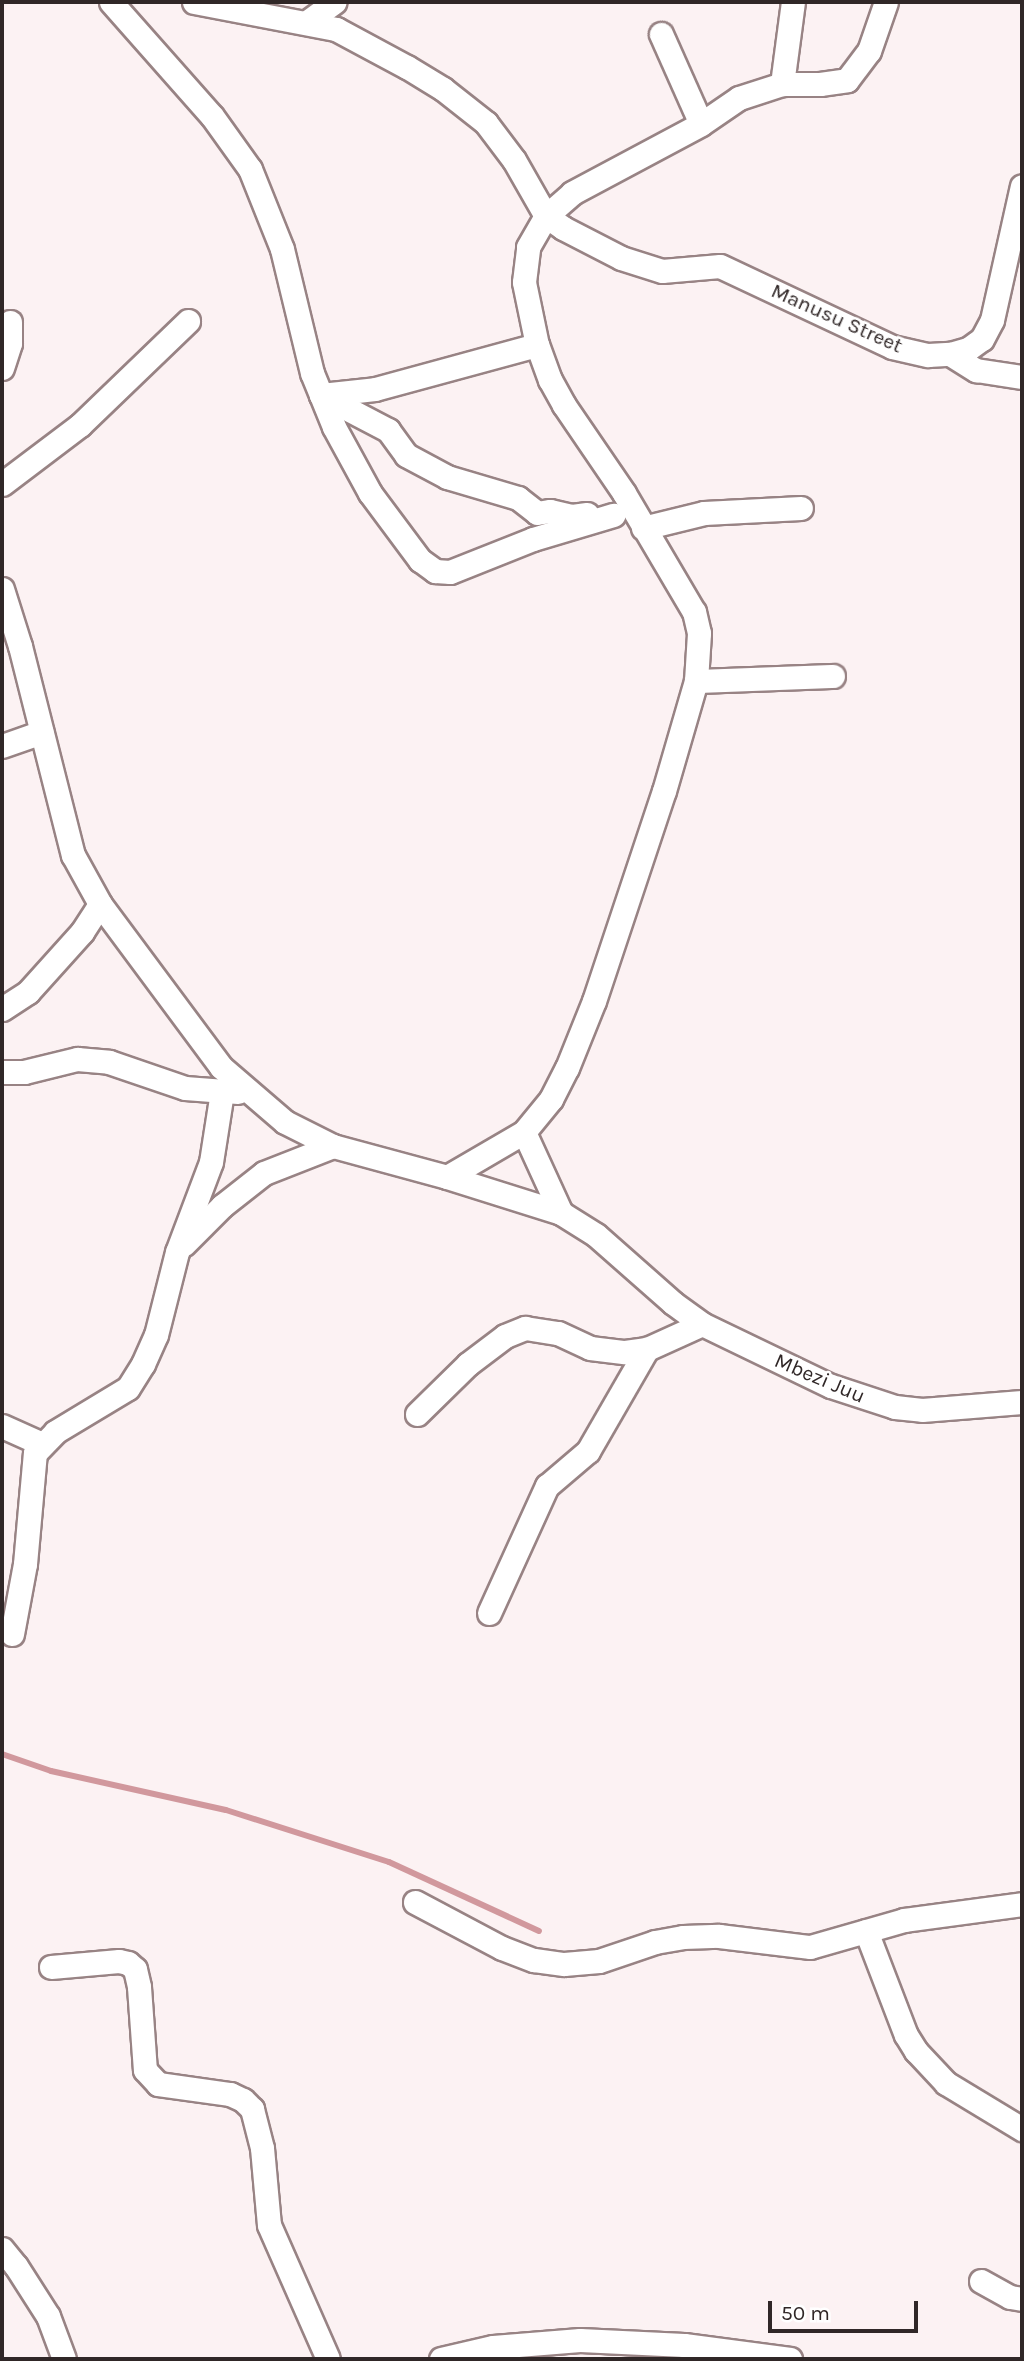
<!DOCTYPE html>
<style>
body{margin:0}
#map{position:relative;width:1024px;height:2361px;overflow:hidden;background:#fcf2f3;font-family:Karla,sans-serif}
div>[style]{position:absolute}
.stream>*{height:6px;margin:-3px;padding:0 3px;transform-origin:3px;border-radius:3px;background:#d1989d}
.roads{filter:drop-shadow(2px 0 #988384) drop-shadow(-2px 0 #988384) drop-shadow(0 2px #988384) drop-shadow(0 -2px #988384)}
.minor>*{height:23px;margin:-11.5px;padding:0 11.5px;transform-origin:11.5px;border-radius:11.5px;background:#fff}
span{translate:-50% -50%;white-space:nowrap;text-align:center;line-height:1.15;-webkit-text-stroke:5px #fff;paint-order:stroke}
.street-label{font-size:21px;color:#302727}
.frame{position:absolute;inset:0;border:4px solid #302727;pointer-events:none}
.scale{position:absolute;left:768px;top:2301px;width:150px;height:32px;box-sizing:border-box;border:4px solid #302727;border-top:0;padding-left:9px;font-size:21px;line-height:24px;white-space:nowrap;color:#302727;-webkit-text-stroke:5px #fff;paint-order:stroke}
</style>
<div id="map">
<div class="stream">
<i style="left:2px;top:1754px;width:52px;rotate:19.1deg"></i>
<i style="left:51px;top:1771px;width:179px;rotate:12.6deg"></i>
<i style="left:226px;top:1810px;width:171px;rotate:17.7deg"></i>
<i style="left:389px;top:1862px;width:165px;rotate:24.7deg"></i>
</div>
<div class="roads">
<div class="minor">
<i style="left:111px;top:2px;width:152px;rotate:48.5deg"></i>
<i style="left:212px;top:116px;width:65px;rotate:54.4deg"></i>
<i style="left:250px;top:169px;width:86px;rotate:68.2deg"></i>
<i style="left:282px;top:249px;width:128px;rotate:76.4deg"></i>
<i style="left:312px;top:373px;width:58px;rotate:67.8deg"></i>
<i style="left:334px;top:427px;width:75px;rotate:61.4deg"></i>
<i style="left:370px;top:493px;width:84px;rotate:53.3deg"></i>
<i style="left:420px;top:560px;width:19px;rotate:36deg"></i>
<i style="left:435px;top:571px;width:15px;rotate:4deg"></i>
<i style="left:450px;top:572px;width:89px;rotate:-21.7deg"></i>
<i style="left:533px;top:539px;width:84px;rotate:-16.7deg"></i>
<i style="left:194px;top:2px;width:145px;rotate:10.8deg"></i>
<i style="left:336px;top:29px;width:81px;rotate:28.2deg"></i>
<i style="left:407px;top:67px;width:42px;rotate:31.4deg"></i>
<i style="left:443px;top:89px;width:55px;rotate:38.3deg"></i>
<i style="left:486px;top:123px;width:46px;rotate:52.9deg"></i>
<i style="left:514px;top:160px;width:64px;rotate:60.3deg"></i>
<i style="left:546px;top:216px;width:21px;rotate:35deg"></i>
<i style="left:563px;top:228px;width:65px;rotate:27.3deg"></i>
<i style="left:621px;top:258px;width:43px;rotate:17.6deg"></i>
<i style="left:662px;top:271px;width:58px;rotate:-4.9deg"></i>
<i style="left:720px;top:266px;width:190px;rotate:25.2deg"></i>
<i style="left:892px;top:347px;width:37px;rotate:13deg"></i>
<i style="left:928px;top:355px;width:22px;rotate:-3deg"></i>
<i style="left:950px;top:354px;width:19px;rotate:-16deg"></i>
<i style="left:968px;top:349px;width:17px;rotate:-36deg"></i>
<i style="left:982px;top:339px;width:21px;rotate:-62deg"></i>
<i style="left:992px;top:320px;width:137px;rotate:-77.4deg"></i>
<i style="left:307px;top:22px;width:34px;rotate:-36deg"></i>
<i style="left:661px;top:34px;width:98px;rotate:66deg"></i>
<i style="left:782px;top:84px;width:83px;rotate:-82.4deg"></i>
<i style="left:950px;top:354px;width:31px;rotate:32deg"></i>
<i style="left:976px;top:370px;width:47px;rotate:8.7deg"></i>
<i style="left:2px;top:368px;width:26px;rotate:-72deg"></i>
<i style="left:10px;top:343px;width:21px;rotate:-90deg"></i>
<i style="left:321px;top:395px;width:76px;rotate:27.6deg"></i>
<i style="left:388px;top:430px;width:31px;rotate:54deg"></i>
<i style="left:406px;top:455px;width:47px;rotate:28.2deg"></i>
<i style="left:447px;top:477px;width:74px;rotate:16.5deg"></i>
<i style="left:518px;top:498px;width:24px;rotate:38deg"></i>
<i style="left:537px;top:513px;width:13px;rotate:-9deg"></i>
<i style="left:550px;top:511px;width:23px;rotate:13deg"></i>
<i style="left:572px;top:516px;width:15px;rotate:-8deg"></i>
<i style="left:321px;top:395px;width:54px;rotate:-6.3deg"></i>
<i style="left:375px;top:389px;width:168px;rotate:-15.2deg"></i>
<i style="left:2px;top:484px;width:98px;rotate:-37.1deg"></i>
<i style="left:80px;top:425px;width:150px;rotate:-43.9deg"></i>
<i style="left:643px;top:528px;width:63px;rotate:-13.8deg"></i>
<i style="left:704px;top:513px;width:97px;rotate:-3deg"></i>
<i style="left:2px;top:589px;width:60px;rotate:72.5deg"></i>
<i style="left:20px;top:646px;width:216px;rotate:75.8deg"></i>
<i style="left:73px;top:855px;width:56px;rotate:61.1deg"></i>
<i style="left:100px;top:904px;width:203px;rotate:53.4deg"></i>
<i style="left:221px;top:1067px;width:84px;rotate:40.7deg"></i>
<i style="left:285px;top:1122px;width:54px;rotate:26.6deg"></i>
<i style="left:333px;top:1146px;width:118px;rotate:15.2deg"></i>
<i style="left:447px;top:1177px;width:120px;rotate:17.5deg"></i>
<i style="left:561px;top:1213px;width:41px;rotate:32.2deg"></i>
<i style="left:596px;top:1235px;width:103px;rotate:41.4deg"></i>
<i style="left:673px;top:1303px;width:36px;rotate:36deg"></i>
<i style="left:702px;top:1324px;width:143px;rotate:25.7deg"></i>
<i style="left:831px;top:1386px;width:67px;rotate:18.2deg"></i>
<i style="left:895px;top:1407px;width:27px;rotate:6deg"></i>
<i style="left:922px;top:1410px;width:100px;rotate:-4.6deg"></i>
<i style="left:696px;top:681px;width:137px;rotate:-2.1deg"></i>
<i style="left:2px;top:746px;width:42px;rotate:-19.3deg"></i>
<i style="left:2px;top:1009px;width:31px;rotate:-33deg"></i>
<i style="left:28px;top:992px;width:81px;rotate:-48deg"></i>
<i style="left:82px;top:932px;width:33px;rotate:-57deg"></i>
<i style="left:2px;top:1072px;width:22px"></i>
<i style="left:24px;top:1072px;width:55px;rotate:-13.8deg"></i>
<i style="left:77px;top:1059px;width:32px;rotate:5deg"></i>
<i style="left:109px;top:1062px;width:80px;rotate:18.9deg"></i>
<i style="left:185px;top:1088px;width:53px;rotate:4.3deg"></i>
<i style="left:524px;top:1132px;width:89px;rotate:65.4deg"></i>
<i style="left:447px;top:1177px;width:89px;rotate:-30.3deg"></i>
<i style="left:524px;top:1132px;width:43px;rotate:-50.7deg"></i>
<i style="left:551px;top:1099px;width:35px;rotate:-63deg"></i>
<i style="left:567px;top:1068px;width:72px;rotate:-68.1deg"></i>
<i style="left:594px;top:1001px;width:221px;rotate:-71.6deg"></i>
<i style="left:664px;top:791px;width:115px;rotate:-73.8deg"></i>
<i style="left:696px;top:681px;width:48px;rotate:-86.4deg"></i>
<i style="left:699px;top:633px;width:22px;rotate:-103deg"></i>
<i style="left:694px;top:612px;width:138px;rotate:-120.5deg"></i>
<i style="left:624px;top:493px;width:107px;rotate:-124.3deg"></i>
<i style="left:564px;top:405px;width:29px;rotate:-119deg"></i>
<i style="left:550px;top:380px;width:37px;rotate:-110deg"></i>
<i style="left:537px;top:345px;width:64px;rotate:-101.7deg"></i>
<i style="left:524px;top:282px;width:35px;rotate:-83deg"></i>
<i style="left:528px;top:247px;width:36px;rotate:-60deg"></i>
<i style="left:546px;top:216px;width:35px;rotate:-41deg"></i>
<i style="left:572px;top:193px;width:146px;rotate:-28.1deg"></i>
<i style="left:701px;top:124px;width:46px;rotate:-34.4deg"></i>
<i style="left:739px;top:98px;width:45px;rotate:-18deg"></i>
<i style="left:782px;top:84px;width:38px"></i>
<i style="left:820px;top:84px;width:27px;rotate:-8deg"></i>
<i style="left:847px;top:80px;width:36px;rotate:-53deg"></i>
<i style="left:869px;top:51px;width:52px;rotate:-70.9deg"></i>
<i style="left:184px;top:1244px;width:54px;rotate:-45deg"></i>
<i style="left:222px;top:1206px;width:53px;rotate:-38.2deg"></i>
<i style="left:264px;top:1173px;width:74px;rotate:-21.4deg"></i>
<i style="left:417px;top:1414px;width:71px;rotate:-44.4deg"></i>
<i style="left:468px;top:1364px;width:46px;rotate:-37.1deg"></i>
<i style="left:505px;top:1336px;width:22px;rotate:-22deg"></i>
<i style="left:525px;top:1328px;width:33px;rotate:9deg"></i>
<i style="left:558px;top:1333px;width:35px;rotate:25deg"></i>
<i style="left:590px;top:1348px;width:35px;rotate:7deg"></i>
<i style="left:625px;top:1352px;width:22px;rotate:-8deg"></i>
<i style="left:647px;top:1349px;width:60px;rotate:-24.4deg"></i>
<i style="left:2px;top:1426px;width:44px;rotate:24.2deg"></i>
<i style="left:489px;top:1613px;width:140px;rotate:-65.5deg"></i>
<i style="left:547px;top:1486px;width:54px;rotate:-40.5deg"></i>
<i style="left:588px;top:1451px;width:118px;rotate:-60deg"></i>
<i style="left:12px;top:1634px;width:71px;rotate:-79.5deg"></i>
<i style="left:25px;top:1564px;width:111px;rotate:-84.9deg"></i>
<i style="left:35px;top:1453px;width:29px;rotate:-46deg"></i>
<i style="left:55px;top:1432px;width:85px;rotate:-31.1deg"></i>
<i style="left:128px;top:1388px;width:28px;rotate:-58deg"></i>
<i style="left:143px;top:1364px;width:32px;rotate:-66deg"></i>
<i style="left:156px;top:1335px;width:86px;rotate:-75.8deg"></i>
<i style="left:177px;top:1252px;width:96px;rotate:-69.3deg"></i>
<i style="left:211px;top:1162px;width:71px;rotate:-81.1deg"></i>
<i style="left:415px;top:1902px;width:98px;rotate:27.9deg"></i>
<i style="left:502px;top:1948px;width:34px;rotate:21deg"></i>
<i style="left:534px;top:1960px;width:30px;rotate:8deg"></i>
<i style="left:564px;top:1964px;width:35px;rotate:-5deg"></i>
<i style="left:599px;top:1961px;width:59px;rotate:-18.7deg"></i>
<i style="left:655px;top:1942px;width:28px;rotate:-10deg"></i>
<i style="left:683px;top:1937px;width:36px;rotate:-2deg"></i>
<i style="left:719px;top:1936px;width:92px;rotate:6.9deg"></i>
<i style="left:810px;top:1947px;width:98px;rotate:-16deg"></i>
<i style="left:904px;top:1920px;width:119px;rotate:-7.7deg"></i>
<i style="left:866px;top:1931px;width:111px;rotate:69deg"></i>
<i style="left:906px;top:2035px;width:19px;rotate:58deg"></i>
<i style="left:916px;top:2051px;width:44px;rotate:46.8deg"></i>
<i style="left:946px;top:2083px;width:89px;rotate:31.2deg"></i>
<i style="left:51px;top:1967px;width:68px;rotate:-5deg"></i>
<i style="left:119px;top:1961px;width:9px;rotate:13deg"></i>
<i style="left:128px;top:1963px;width:9px;rotate:41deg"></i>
<i style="left:135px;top:1969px;width:18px;rotate:77deg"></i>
<i style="left:139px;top:1987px;width:83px;rotate:85.9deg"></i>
<i style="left:145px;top:2070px;width:19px;rotate:47deg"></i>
<i style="left:158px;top:2084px;width:73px;rotate:7.9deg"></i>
<i style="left:230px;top:2094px;width:14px;rotate:25deg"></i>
<i style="left:243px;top:2100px;width:13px;rotate:45deg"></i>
<i style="left:252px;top:2109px;width:40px;rotate:75.6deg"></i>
<i style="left:262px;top:2148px;width:77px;rotate:84.8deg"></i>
<i style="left:269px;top:2225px;width:146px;rotate:66.2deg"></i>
<i style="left:2px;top:2249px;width:22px;rotate:51deg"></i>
<i style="left:16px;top:2266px;width:59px;rotate:57.4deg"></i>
<i style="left:48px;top:2316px;width:46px;rotate:69.6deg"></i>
<i style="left:981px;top:2281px;width:33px;rotate:29deg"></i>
<i style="left:1010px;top:2297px;width:12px;rotate:9deg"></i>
<i style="left:441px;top:2359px;width:53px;rotate:-13deg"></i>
<i style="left:493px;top:2347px;width:87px;rotate:-4.6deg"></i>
<i style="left:580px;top:2340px;width:104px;rotate:2.8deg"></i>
<i style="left:684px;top:2345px;width:107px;rotate:7.5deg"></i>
</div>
</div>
<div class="street-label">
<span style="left:837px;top:318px;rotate:24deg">Manusu Street</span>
<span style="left:820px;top:1378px;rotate:23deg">Mbezi Juu</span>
</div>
<div class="frame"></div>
<div class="scale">50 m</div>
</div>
